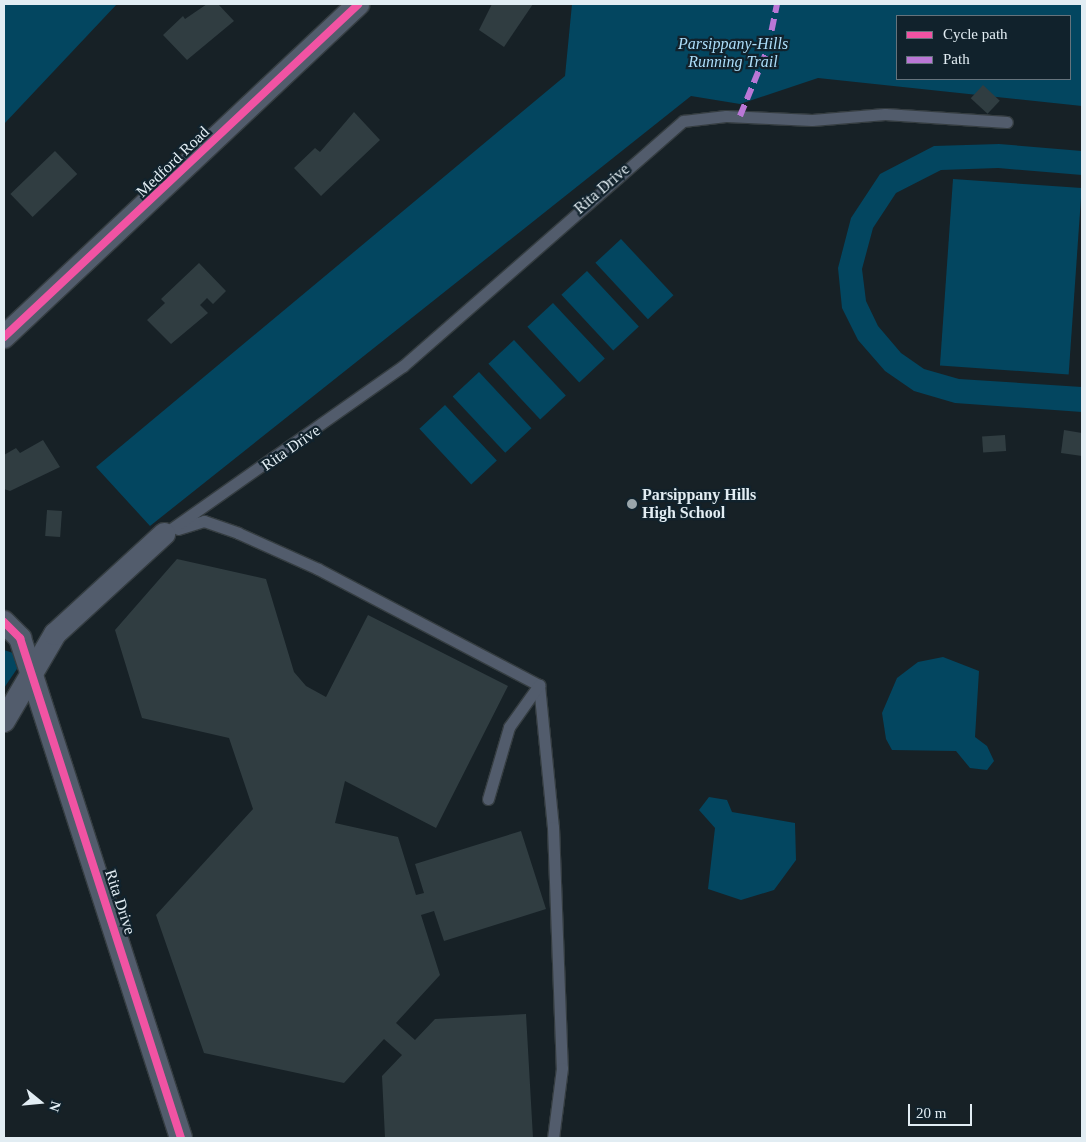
<!DOCTYPE html>
<style>
body{margin:0}
#map{position:relative;width:1086px;height:1142px;overflow:hidden;background:#172126;font-family:Georgia,serif}
div>[style]{position:absolute}
.green>*{inset:0;background:#034660;transform-origin:0 0}
.building>*{inset:0;background:#303d41;transform-origin:0 0}
.roads{filter:drop-shadow(1px 0 #353d41) drop-shadow(-1px 0 #353d41) drop-shadow(0 1px #353d41) drop-shadow(0 -1px #353d41)}
.lane>*{height:11px;margin:-5.5px;padding:0 5.5px;transform-origin:5.5px;border-radius:5.5px;background:#525c6c}
.street>*{height:22px;margin:-11px;padding:0 11px;transform-origin:11px;border-radius:11px;background:#525c6c}
.quiet>*{height:6px;margin-top:-3px;transform-origin:0;background:repeating-linear-gradient(90deg,#ba77d6 0 12px,transparent 0 18px)}
.cycleway>*{height:8px;margin:-4px;padding:0 4px;transform-origin:4px;border-radius:4px;background:#f153a3}
.dots>*{width:14px;height:14px;translate:-50% -50%;box-sizing:border-box;border:2px solid #11222c;border-radius:50%}
span{translate:-50% -50%;white-space:nowrap;text-align:center;line-height:1.15;-webkit-text-stroke:4.5px #11222c;paint-order:stroke}
.park-label{font-size:16px;color:#acddf9;font-style:italic}
.street-label{font-size:16px;color:#e2edf3}
.poi-label{font-size:16px;color:#e2edf3;font-weight:700}
.left{translate:0 -50%;text-align:left}
.frame{position:absolute;inset:0;border:5px solid #e2edf3;pointer-events:none}
.legend{position:absolute;left:896px;top:15px;width:175px;height:65px;box-sizing:border-box;background:#11222c;border:1px solid #65737c;margin:0;padding:6px 9px;list-style:none;font-size:15px;color:#e2edf3}
.legend li{display:flex;align-items:center;gap:10px;height:25px}
.legend b{width:25px;border:1px solid #65737c}
.north{position:absolute;left:15px;top:1077px;width:50px;height:50px;-webkit-text-stroke:4px #11222c;paint-order:stroke;rotate:107deg;font-size:14px;font-weight:700;line-height:20px;text-align:center;color:#e2edf3}
.north::after{content:'';display:block;margin:auto;width:18px;height:22px;background:#e2edf3;clip-path:polygon(50% 0,100% 100%,50% 72%,0 100%)}
.scale{position:absolute;left:908px;top:1104px;width:64px;height:22px;box-sizing:border-box;border:2px solid #e2edf3;border-top:0;padding-left:6px;font-size:15px;line-height:18px;white-space:nowrap;color:#e2edf3;-webkit-text-stroke:4px #11222c;paint-order:stroke}
</style>
<div id="map">
<div class="green">
<i style="clip-path:polygon(4px 4px,117px 4px,4px 124px)"></i>
<i style="clip-path:polygon(evenodd,572px 4px,1082px 4px,1082px 106px,818px 78px,740px 104px,691px 96px,150px 526px,96px 467px,565px 76px,572px 4px,897px 16px,1070px 16px,1070px 79px,897px 79px,897px 16px)"></i>
<i style="clip-path:polygon(999px 144px,1082px 151px,1082px 175px,998px 168px,941px 170px,896px 193px,873px 228px,862px 269px,866px 301px,878px 326px,901px 353px,924px 369px,959px 379px,1082px 387px,1082px 412px,955px 403px,914px 391px,885px 371px,858px 340px,842px 308px,838px 268px,851px 218px,880px 174px,934px 146px)"></i>
<i style="left:953px;top:179px;width:129px;height:187px;rotate:4deg"></i>
<i style="left:621px;top:239px;width:77px;height:35px;rotate:47deg"></i>
<i style="left:587px;top:271px;width:76px;height:35px;rotate:47deg"></i>
<i style="left:553px;top:303px;width:76px;height:35px;rotate:47deg"></i>
<i style="left:514px;top:340px;width:76px;height:35px;rotate:47deg"></i>
<i style="left:479px;top:372px;width:77px;height:36px;rotate:47deg"></i>
<i style="left:445px;top:405px;width:76px;height:35px;rotate:47deg"></i>
<i style="clip-path:polygon(4px 650px,25px 657px,4px 688px)"></i>
<i style="clip-path:polygon(943px 657px,979px 671px,975px 737px,987px 746px,994px 761px,987px 770px,970px 768px,956px 751px,892px 750px,886px 739px,882px 713px,897px 678px,918px 662px)"></i>
<i style="clip-path:polygon(709px 797px,727px 800px,732px 812px,795px 823px,796px 860px,774px 890px,741px 900px,708px 889px,715px 828px,699px 810px)"></i>
</div>
<div class="building">
<i style="clip-path:polygon(207px 4px,218px 4px,234px 21px,187px 60px,163px 35px,183px 16px,185px 19px)"></i>
<i style="clip-path:polygon(492px 4px,533px 4px,504px 47px,479px 30px)"></i>
<i style="left:983px;top:85px;width:23px;height:18px;rotate:43deg"></i>
<i style="clip-path:polygon(354px 112px,380px 140px,321px 196px,294px 168px,315px 148px,320px 152px)"></i>
<i style="left:55px;top:151px;width:32px;height:62px;rotate:46deg"></i>
<i style="clip-path:polygon(199px 263px,226px 291px,213px 304px,207px 298px,200px 305px,208px 313px,171px 344px,147px 320px,165px 303px,161px 299px)"></i>
<i style="clip-path:polygon(1064px 430px,1082px 433px,1082px 456px,1061px 453px)"></i>
<i style="left:1005px;top:435px;width:16px;height:23px;rotate:86deg"></i>
<i style="clip-path:polygon(43px 440px,60px 467px,10px 491px,4px 489px,4px 455px,16px 448px,20px 453px)"></i>
<i style="left:47px;top:510px;width:15px;height:26px;rotate:4deg"></i>
<i style="clip-path:polygon(177px 559px,266px 579px,294px 672px,306px 686px,326px 697px,368px 615px,508px 686px,436px 828px,345px 781px,335px 823px,398px 837px,416px 895px,424px 893px,415px 864px,521px 831px,546px 909px,444px 941px,434px 911px,421px 915px,440px 975px,396px 1023px,415px 1040px,435px 1019px,526px 1014px,533px 1138px,385px 1138px,382px 1076px,402px 1055px,384px 1039px,344px 1083px,204px 1053px,156px 915px,253px 809px,229px 738px,142px 718px,115px 630px)"></i>
</div>
<div class="roads">
<div class="lane">
<i style="left:178px;top:529px;width:27px;rotate:-17deg"></i>
<i style="left:204px;top:521px;width:36px;rotate:19deg"></i>
<i style="left:238px;top:533px;width:88px;rotate:24.2deg"></i>
<i style="left:318px;top:569px;width:250px;rotate:27.7deg"></i>
<i style="left:539px;top:685px;width:143px;rotate:84.4deg"></i>
<i style="left:553px;top:827px;width:241px;rotate:87.9deg"></i>
<i style="left:562px;top:1068px;width:71px;rotate:97.3deg"></i>
<i style="left:164px;top:534px;width:292px;rotate:-35.1deg"></i>
<i style="left:403px;top:366px;width:372px;rotate:-41.2deg"></i>
<i style="left:683px;top:121px;width:43px;rotate:-6.6deg"></i>
<i style="left:726px;top:116px;width:86px;rotate:2.7deg"></i>
<i style="left:812px;top:120px;width:73px;rotate:-4.7deg"></i>
<i style="left:885px;top:114px;width:122px;rotate:3.8deg"></i>
<i style="left:488px;top:799px;width:75px;rotate:-73.7deg"></i>
<i style="left:509px;top:727px;width:52px;rotate:-54.5deg"></i>
</div>
<div class="street">
<i style="left:4px;top:337px;width:486px;rotate:-43.2deg"></i>
<i style="left:4px;top:622px;width:23px;rotate:45deg"></i>
<i style="left:20px;top:638px;width:525px;rotate:72.15deg"></i>
<i style="left:4px;top:721px;width:101px;rotate:-59.6deg"></i>
<i style="left:55px;top:634px;width:148px;rotate:-42.5deg"></i>
</div>
</div>
<div class="quiet">
<i style="left:740px;top:116px;width:74px;rotate:-67.6deg"></i>
<i style="left:768px;top:48px;width:45px;rotate:-78.4deg"></i>
</div>
<div class="cycleway">
<i style="left:4px;top:337px;width:486px;rotate:-43.2deg"></i>
<i style="left:4px;top:622px;width:23px;rotate:45deg"></i>
<i style="left:20px;top:638px;width:525px;rotate:72.15deg"></i>
</div>
<div class="dots">
<i style="left:632px;top:504px;background:#9ba6ab"></i>
</div>
<div class="park-label">
<span style="left:733px;top:53px">Parsippany-Hills<br>Running Trail</span>
</div>
<div class="street-label">
<span style="left:173px;top:162px;rotate:-44deg">Medford Road</span>
<span style="left:602px;top:189px;rotate:-41deg">Rita Drive</span>
<span style="left:291px;top:448px;rotate:-35deg">Rita Drive</span>
<span style="left:120px;top:902px;rotate:72deg">Rita Drive</span>
</div>
<div class="poi-label">
<span class="left" style="left:642px;top:504px">Parsippany Hills<br>High School</span>
</div>
<div class="frame"></div>
<ul class="legend">
<li><b style="height:6px;background:#f153a3"></b>Cycle path</li>
<li><b style="height:6px;background:#ba77d6"></b>Path</li>
</ul>
<div class="north">N</div>
<div class="scale">20 m</div>
</div>
